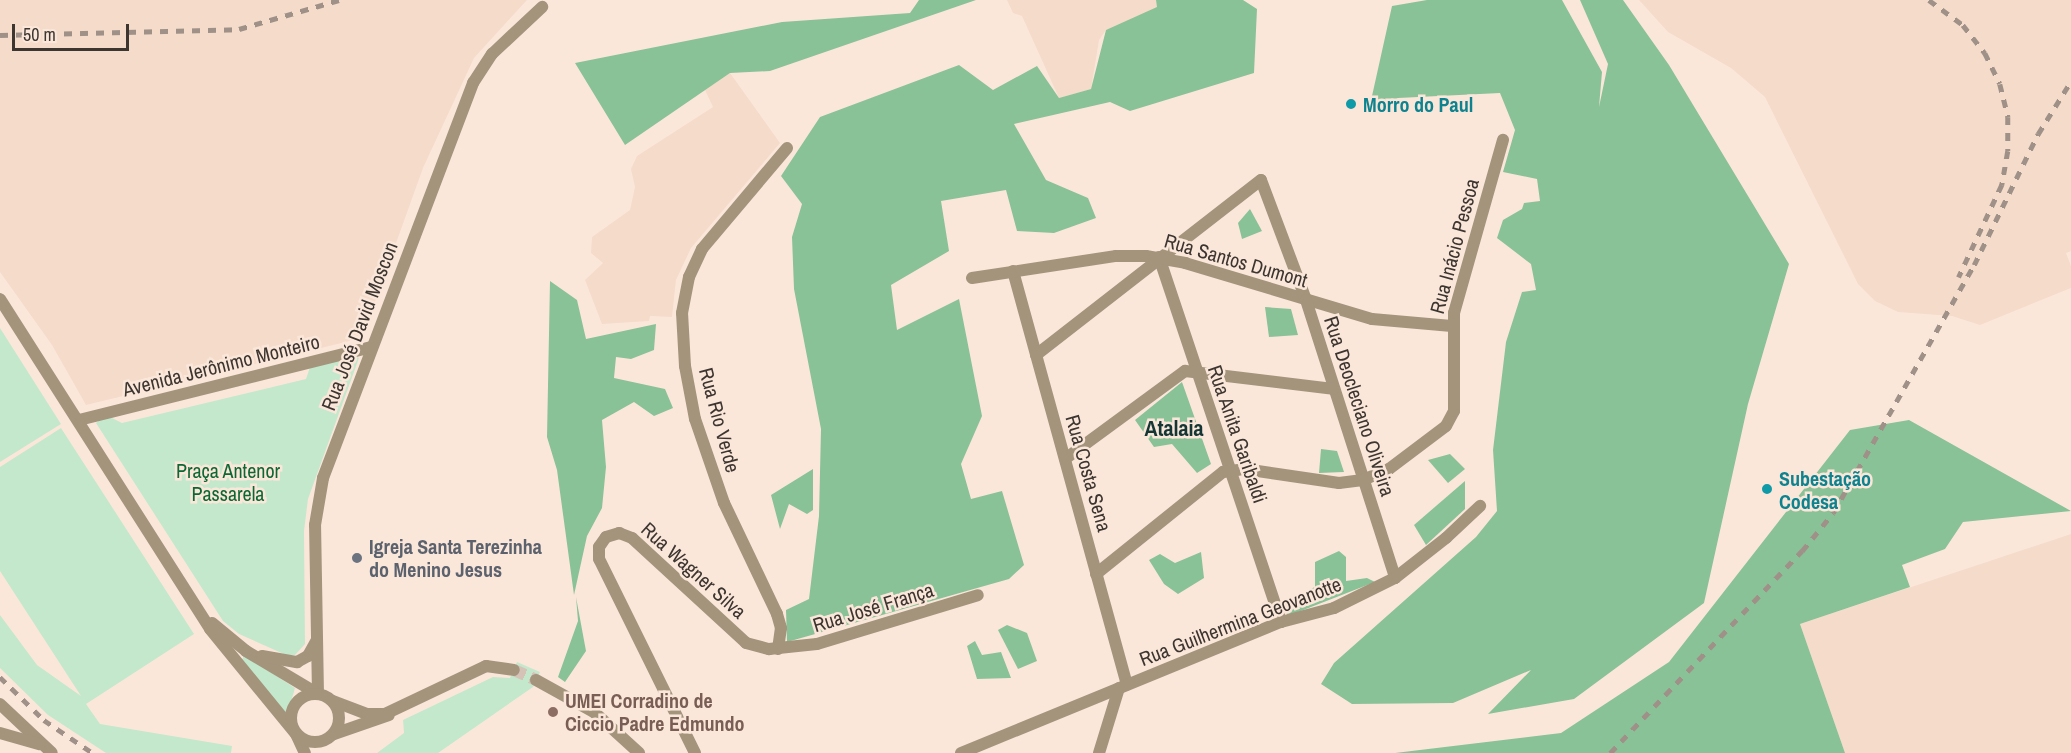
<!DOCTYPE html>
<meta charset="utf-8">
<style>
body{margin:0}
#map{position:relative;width:2071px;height:753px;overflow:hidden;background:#fbe7da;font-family:"Archivo Narrow",sans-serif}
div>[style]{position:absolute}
.built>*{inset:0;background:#f5dbc9}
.green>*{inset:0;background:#c4e8cc}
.forest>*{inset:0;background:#89c297}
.minor-tunnel>*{height:12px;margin-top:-6px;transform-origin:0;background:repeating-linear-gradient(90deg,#d5c3b8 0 12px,transparent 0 18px)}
.minor>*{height:12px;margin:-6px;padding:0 6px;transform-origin:6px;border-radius:6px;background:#a4947c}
.tertiary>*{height:12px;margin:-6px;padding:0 6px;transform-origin:6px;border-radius:6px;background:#a4947c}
.tertiary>.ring{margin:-6px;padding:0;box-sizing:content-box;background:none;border:12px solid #a4947c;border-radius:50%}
.rail>*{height:4.5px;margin-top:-2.25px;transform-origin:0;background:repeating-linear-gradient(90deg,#9f9188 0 8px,transparent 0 16px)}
.dots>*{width:16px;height:16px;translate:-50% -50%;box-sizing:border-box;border:3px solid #fbe7da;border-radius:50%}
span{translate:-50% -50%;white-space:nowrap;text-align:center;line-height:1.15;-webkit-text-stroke:5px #fbe7da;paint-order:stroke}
.culture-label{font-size:20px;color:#0d838f;font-weight:700}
.left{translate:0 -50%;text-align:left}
.street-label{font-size:20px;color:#3c3530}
.park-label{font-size:20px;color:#0b6834}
.worship-label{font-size:20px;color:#5b616d;font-weight:700}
.education-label{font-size:20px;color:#785e54;font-weight:700}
.quarter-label{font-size:22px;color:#143736;font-weight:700}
.scale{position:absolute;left:12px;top:24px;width:117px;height:27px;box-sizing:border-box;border:3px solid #3c3530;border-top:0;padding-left:8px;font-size:18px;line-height:21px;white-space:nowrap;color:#3c3530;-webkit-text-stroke:4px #fbe7da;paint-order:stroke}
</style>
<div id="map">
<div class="built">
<i style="clip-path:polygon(0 0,527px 0,474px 58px,423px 168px,362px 338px,86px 405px,52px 345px,0 272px)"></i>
<i style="clip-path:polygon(1007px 0,1156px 0,1159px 11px,1106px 30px,1099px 40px,1091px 89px,1059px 98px,1022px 16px,1013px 13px)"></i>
<i style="clip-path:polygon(1639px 0,2071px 0,2071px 251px,2066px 253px,2071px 266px,2071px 288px,1980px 325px,1952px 316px,1898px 312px,1875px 301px,1858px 284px,1765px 97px,1731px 68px,1668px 32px)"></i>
<i style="clip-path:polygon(730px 73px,780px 143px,691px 248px,676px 280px,672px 317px,650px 316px,649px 321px,602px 324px,585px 280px,603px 263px,591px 253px,592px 237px,630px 210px,635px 187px,631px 169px,637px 156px,713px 107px,705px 90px)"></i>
<i style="clip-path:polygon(2071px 534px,2071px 753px,1845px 753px,1800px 624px)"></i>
</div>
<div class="green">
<i style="clip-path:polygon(0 328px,61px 424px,0 462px)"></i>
<i style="clip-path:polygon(355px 356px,359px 358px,308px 499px,304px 531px,305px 644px,295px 655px,286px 655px,239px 634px,223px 621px,96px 423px,106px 415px,122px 423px,306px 379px,310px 367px)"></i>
<i style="clip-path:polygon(61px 428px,194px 634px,86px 704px,100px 724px,232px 746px,231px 753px,106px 753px,48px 715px,0 668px,0 615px,37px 665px,81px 696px,0 571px,0 467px)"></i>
<i style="clip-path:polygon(244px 655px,295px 688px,287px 716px,242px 660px)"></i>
<i style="clip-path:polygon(517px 662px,540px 672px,533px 687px,438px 753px,377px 753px,404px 733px,403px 720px,493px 677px,510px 678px)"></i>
</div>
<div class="forest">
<i style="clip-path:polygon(919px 0,976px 0,770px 71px,730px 73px,625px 145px,575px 63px,782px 22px,910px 13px)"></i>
<i style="clip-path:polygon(1156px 0,1243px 0,1257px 9px,1254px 73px,1130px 111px,1110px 102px,1014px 124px,1046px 180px,1088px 198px,1096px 218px,1054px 233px,1017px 231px,1006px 190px,941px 201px,949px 251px,891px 285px,897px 330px,959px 299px,982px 416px,961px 464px,971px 499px,1002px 491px,1024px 565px,1009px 579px,787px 642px,786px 610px,809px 599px,819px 516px,821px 429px,794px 289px,792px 237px,802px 204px,781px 176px,820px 117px,959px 65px,993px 90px,1037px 66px,1059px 98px,1091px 89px,1106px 30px,1157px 7px)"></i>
<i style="clip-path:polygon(1427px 0,1562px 0,1602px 72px,1599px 107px,1608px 64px,1580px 0,1623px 0,1669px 65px,1789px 264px,1748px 404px,1704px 603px,1574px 699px,1488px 714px,1531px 670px,1453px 703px,1352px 704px,1321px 684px,1334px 663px,1476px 537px,1497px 511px,1493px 450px,1506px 342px,1522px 292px,1536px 290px,1531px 264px,1497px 238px,1503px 220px,1522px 209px,1524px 203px,1540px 201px,1537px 179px,1503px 172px,1515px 130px,1500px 93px,1398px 98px,1382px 108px,1370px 105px,1392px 6px)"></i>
<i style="clip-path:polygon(1250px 209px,1262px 231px,1242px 239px,1238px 223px)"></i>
<i style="clip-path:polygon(550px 281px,577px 300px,586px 339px,656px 324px,654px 350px,631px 359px,616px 357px,614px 378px,665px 389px,673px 408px,654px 416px,634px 402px,602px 420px,606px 467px,602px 508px,587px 536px,574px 595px,557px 470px,547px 437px)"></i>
<i style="clip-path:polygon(1265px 307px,1291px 309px,1298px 335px,1269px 337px)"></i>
<i style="clip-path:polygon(1182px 382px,1211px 464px,1197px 473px,1172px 444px,1154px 447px,1135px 420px)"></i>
<i style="clip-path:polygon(1909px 420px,2071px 511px,1963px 522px,1945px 549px,1902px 565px,1910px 587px,1800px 624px,1845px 753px,1395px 753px,1561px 733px,1669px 662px,1850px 430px)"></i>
<i style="clip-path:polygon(1321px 449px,1337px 451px,1344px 472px,1319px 473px)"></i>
<i style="clip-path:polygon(1450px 454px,1465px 469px,1448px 483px,1428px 460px)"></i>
<i style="clip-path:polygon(813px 469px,813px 510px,807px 514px,789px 504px,780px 529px,771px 495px)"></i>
<i style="clip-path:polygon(1465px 481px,1465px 509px,1426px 545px,1414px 525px)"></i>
<i style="clip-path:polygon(1339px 551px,1346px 557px,1346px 581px,1367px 578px,1375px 582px,1288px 616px,1280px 602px,1315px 587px,1315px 562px)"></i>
<i style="clip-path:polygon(1201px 552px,1204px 578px,1178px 594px,1164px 584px,1149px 560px,1160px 554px,1175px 563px)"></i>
<i style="clip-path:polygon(576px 597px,586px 651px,565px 682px,558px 677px,578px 621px)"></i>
<i style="clip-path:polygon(1007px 625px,1027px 633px,1037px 661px,1018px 669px,998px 630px)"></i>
<i style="clip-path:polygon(975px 641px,982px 655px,1001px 652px,1011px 678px,977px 679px,967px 646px)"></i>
</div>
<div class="minor-tunnel">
<i style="left:514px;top:670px;width:24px;rotate:24deg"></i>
</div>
<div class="minor">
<i style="left:1159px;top:257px;width:385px;rotate:71.5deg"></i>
<i style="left:1013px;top:271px;width:429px;rotate:74.6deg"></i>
<i style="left:972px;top:278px;width:146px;rotate:-8.7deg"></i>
<i style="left:1116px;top:256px;width:30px"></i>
<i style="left:1146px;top:256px;width:40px;rotate:10deg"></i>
<i style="left:1185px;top:263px;width:195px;rotate:16.7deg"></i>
<i style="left:1372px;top:319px;width:80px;rotate:5deg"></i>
<i style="left:1036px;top:355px;width:285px;rotate:-37.9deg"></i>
<i style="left:1261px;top:180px;width:128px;rotate:69.4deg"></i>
<i style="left:1306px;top:300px;width:292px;rotate:72.2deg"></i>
<i style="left:79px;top:420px;width:302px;rotate:-14deg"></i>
<i style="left:1065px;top:459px;width:149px;rotate:-36.3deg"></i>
<i style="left:1185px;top:371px;width:149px;rotate:6.9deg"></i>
<i style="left:1096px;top:574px;width:163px;rotate:-38.8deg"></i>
<i style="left:1223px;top:472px;width:21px;rotate:-8deg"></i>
<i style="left:1244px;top:469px;width:96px;rotate:8.4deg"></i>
<i style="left:1339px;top:483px;width:24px;rotate:-7deg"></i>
<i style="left:1363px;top:480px;width:28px;rotate:-23deg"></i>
<i style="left:1389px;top:469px;width:71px;rotate:-37deg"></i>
<i style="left:1446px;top:426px;width:17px;rotate:-62deg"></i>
<i style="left:1454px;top:411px;width:98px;rotate:-90deg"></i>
<i style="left:1454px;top:313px;width:180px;rotate:-74.2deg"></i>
<i style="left:778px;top:649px;width:21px;rotate:-82deg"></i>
<i style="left:781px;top:628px;width:15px;rotate:-106deg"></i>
<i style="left:777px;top:614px;width:123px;rotate:-115.5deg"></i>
<i style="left:724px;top:503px;width:89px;rotate:-109deg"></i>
<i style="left:695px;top:419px;width:54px;rotate:-100.7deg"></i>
<i style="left:685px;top:366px;width:53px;rotate:-93.2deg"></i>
<i style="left:682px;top:313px;width:37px;rotate:-79deg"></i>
<i style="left:689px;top:277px;width:31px;rotate:-65deg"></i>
<i style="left:702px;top:249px;width:132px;rotate:-49.9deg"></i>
<i style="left:536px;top:680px;width:66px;rotate:28.9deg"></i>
<i style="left:594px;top:712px;width:61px;rotate:42.3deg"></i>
<i style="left:318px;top:694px;width:169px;rotate:-91deg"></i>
<i style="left:315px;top:525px;width:48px;rotate:-80.3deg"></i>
<i style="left:323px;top:478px;width:423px;rotate:-69.2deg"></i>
<i style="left:473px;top:83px;width:35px;rotate:-57deg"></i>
<i style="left:492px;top:54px;width:69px;rotate:-43.2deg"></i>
<i style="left:333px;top:701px;width:36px;rotate:21deg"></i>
<i style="left:367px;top:714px;width:18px"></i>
<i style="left:385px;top:714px;width:112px;rotate:-25.4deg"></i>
<i style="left:486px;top:666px;width:28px;rotate:8deg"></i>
<i style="left:0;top:704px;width:71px;rotate:43.3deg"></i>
<i style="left:0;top:733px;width:41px;rotate:15.8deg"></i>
<i style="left:334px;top:734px;width:58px;rotate:-19.1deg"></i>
<i style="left:695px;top:753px;width:216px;rotate:-116.3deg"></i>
<i style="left:599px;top:559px;width:12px;rotate:-90deg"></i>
<i style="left:599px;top:547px;width:12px;rotate:-55deg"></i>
<i style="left:606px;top:537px;width:14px;rotate:-17deg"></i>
<i style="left:619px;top:533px;width:14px;rotate:21deg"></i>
<i style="left:632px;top:538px;width:155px;rotate:42.6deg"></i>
<i style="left:746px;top:643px;width:24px;rotate:15deg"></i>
<i style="left:769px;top:649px;width:48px;rotate:-5.9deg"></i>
<i style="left:817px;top:644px;width:168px;rotate:-16.9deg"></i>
<i style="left:961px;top:753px;width:346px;rotate:-22.3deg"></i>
<i style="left:1281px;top:622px;width:55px;rotate:-14.8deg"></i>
<i style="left:1334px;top:608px;width:68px;rotate:-26.2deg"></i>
<i style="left:1395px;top:578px;width:65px;rotate:-38.1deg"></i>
<i style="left:1446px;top:538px;width:47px;rotate:-43.3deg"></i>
<i style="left:1099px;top:753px;width:68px;rotate:-72.9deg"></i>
</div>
<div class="tertiary">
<i style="left:0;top:299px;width:391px;rotate:57.5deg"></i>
<i style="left:210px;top:629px;width:136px;rotate:50.7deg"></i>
<i style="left:296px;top:734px;width:21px;rotate:65deg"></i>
<i style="left:212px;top:623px;width:44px;rotate:39.5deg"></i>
<i style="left:246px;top:651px;width:84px;rotate:30.8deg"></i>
<i style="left:262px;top:656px;width:36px;rotate:10deg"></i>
<i style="left:297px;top:662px;width:13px;rotate:-29deg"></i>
<i style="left:308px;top:656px;width:18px;rotate:-61deg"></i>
<i class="ring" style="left:291px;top:694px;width:36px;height:36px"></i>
</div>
<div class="rail">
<i style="left:1929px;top:0;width:42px;rotate:36.3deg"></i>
<i style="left:1963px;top:25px;width:36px;rotate:52deg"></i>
<i style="left:1985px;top:53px;width:34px;rotate:64deg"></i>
<i style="left:2000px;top:84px;width:34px;rotate:76deg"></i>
<i style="left:2008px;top:117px;width:34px;rotate:90deg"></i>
<i style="left:2008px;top:151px;width:35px;rotate:100deg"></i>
<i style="left:2002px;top:185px;width:102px;rotate:115.1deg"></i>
<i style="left:0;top:35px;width:239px;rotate:-1.4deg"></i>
<i style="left:239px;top:29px;width:104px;rotate:-16.2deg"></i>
<i style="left:0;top:677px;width:62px;rotate:44.3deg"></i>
<i style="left:44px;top:720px;width:59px;rotate:34deg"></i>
<i style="left:1610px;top:753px;width:279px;rotate:-46.5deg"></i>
<i style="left:1802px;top:551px;width:49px;rotate:-50.8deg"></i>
<i style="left:1833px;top:513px;width:285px;rotate:-60.4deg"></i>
<i style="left:1974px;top:265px;width:146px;rotate:-64deg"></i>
<i style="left:2038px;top:134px;width:62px;rotate:-58.1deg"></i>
</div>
<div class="dots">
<i style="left:1351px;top:104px;background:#0f9aa8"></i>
<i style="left:1767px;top:489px;background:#0f9aa8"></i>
<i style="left:357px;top:558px;background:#6b7280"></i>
<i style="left:553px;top:712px;background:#8d6e63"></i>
</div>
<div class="culture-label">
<span class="left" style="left:1363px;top:104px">Morro do Paul</span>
<span class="left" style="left:1779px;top:490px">Subestação<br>Codesa</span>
</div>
<div class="street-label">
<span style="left:1454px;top:246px;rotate:-75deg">Rua Inácio Pessoa</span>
<span style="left:1236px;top:260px;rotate:16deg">Rua Santos Dumont</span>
<span style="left:359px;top:326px;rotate:-69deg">Rua José David Moscon</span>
<span style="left:221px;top:365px;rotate:-14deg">Avenida Jerônimo Monteiro</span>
<span style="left:1360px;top:406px;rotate:72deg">Rua Deocleciano Oliveira</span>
<span style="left:720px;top:420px;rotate:75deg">Rua Rio Verde</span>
<span style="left:1238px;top:434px;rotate:71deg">Rua Anita Garibaldi</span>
<span style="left:1089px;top:473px;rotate:74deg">Rua Costa Sena</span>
<span style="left:694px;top:570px;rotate:42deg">Rua Wagner Silva</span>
<span style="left:873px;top:607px;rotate:-17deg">Rua José França</span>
<span style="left:1240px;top:621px;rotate:-21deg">Rua Guilhermina Geovanotte</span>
</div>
<div class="park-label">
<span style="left:228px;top:482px">Praça Antenor<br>Passarela</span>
</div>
<div class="worship-label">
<span class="left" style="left:369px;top:558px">Igreja Santa Terezinha<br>do Menino Jesus</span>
</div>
<div class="education-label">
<span class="left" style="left:565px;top:712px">UMEI Corradino de<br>Ciccio Padre Edmundo</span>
</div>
<div class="quarter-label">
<span style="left:1174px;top:429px">Atalaia</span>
</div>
<div class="scale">50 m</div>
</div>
